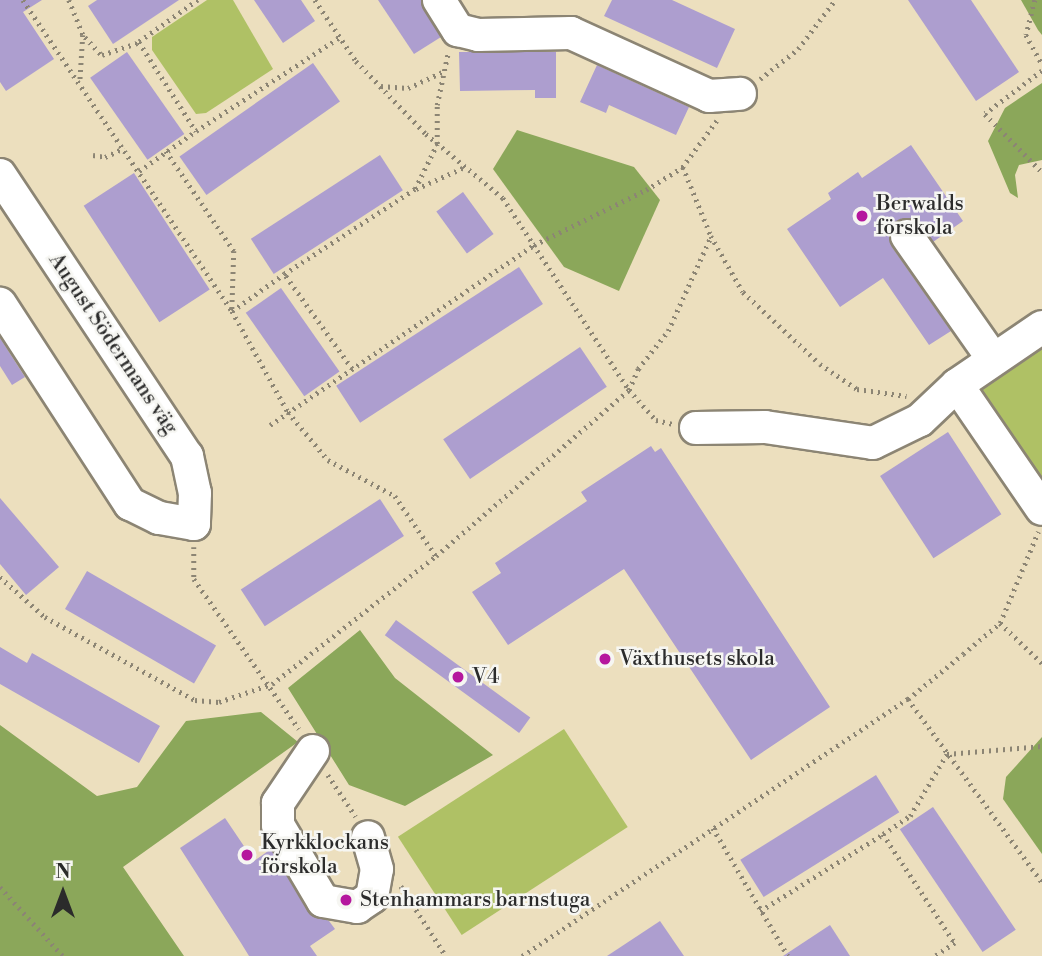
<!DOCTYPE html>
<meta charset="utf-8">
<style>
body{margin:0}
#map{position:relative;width:1042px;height:956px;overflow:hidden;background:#ecdfbe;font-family:"Libre Bodoni",serif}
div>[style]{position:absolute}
.green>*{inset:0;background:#afc165;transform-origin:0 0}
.forest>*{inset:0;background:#8ba75a}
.building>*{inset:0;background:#ad9ecf;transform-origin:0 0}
.path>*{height:4.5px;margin-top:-2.25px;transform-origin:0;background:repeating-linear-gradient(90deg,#8c8574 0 2px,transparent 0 7px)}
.roads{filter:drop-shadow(2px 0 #8c8574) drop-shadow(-2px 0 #8c8574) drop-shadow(0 2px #8c8574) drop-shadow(0 -2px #8c8574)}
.minor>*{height:32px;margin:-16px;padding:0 16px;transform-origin:16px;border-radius:16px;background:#fff}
.dots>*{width:19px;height:19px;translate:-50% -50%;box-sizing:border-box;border:4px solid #f6f6f2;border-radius:50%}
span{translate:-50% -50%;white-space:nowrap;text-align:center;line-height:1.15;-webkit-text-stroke:5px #f6f6f2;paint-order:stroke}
.poi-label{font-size:21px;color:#2b2b2b}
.left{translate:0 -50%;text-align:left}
.street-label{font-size:21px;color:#2b2b2b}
.north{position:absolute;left:28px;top:858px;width:70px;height:70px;-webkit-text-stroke:5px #f6f6f2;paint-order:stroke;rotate:0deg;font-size:19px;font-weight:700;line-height:28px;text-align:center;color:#2b2b2b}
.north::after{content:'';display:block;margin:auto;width:24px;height:32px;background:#2b2b2b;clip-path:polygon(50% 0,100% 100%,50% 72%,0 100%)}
</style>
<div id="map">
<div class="green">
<i style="clip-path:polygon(207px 0,233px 0,273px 69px,206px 113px,196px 114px,152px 50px,152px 37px)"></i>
<i style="clip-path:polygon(1042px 344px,1042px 484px,979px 396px,983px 383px)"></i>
<i style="left:564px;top:729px;width:117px;height:198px;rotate:57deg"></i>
</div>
<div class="forest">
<i style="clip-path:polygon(1021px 0,1042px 0,1042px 35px,1038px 30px)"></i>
<i style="clip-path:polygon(1042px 83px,1042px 160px,1019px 165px,1015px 175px,1018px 198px,1010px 193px,988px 141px,1005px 108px)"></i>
<i style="clip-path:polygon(517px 130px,634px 167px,660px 200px,619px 291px,564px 267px,493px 169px)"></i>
<i style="clip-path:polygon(360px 630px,395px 678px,493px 755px,405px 806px,349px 785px,288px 688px)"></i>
<i style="clip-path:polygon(261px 712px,298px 742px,123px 867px,184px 956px,0 956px,0 725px,97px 796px,137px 787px,186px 721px)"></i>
<i style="clip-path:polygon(1042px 737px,1042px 854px,1003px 799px,1006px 777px)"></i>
</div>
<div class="building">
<i style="clip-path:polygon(0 0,42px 0,23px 12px,54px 59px,6px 91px,0 82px)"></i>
<i style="clip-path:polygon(97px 0,179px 0,113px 44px,88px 6px)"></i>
<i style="clip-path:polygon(254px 0,301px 0,315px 21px,283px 43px)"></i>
<i style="clip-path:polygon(378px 0,421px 0,441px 37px,414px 54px)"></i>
<i style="clip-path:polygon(612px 0,672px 0,735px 29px,717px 68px,604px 16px)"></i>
<i style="clip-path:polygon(908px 0,971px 0,1019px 72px,976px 101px)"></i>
<i style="left:127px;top:52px;width:100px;height:45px;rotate:55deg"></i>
<i style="clip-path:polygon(459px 52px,556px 52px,556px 98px,535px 98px,535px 90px,460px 91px)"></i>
<i style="left:313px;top:63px;width:47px;height:163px;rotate:55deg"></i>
<i style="clip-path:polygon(597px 65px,689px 107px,676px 135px,609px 105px,606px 113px,580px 102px)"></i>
<i style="clip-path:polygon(911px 145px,963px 221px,933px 242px,914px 219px,897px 221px,890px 229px,892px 247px,951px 331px,929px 345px,883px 278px,840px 307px,787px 229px,831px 199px,828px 193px,858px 172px,862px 178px)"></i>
<i style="left:380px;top:155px;width:42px;height:154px;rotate:57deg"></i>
<i style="left:134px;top:173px;width:139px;height:60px;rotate:57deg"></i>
<i style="left:463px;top:192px;width:52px;height:33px;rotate:54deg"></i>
<i style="left:519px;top:267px;width:44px;height:218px;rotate:57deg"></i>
<i style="left:281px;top:288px;width:102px;height:43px;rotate:55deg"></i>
<i style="clip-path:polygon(0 338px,25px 377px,12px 385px,0 366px)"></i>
<i style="left:580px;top:347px;width:48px;height:165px;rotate:56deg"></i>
<i style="left:948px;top:432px;width:98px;height:81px;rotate:57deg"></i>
<i style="clip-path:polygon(651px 446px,655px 452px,661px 448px,830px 707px,751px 760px,624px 569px,508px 645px,472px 592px,501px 573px,495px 563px,587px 501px,581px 492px)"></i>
<i style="clip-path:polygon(0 498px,59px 567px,26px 595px,0 564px)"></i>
<i style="left:380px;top:499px;width:44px;height:166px;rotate:57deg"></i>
<i style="left:87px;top:571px;width:149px;height:44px;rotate:30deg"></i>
<i style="left:396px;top:620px;width:166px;height:19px;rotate:36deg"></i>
<i style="clip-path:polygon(0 647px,27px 663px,32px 653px,160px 726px,139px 763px,0 684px)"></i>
<i style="left:876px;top:775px;width:44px;height:160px;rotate:58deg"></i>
<i style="left:933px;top:807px;width:148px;height:40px;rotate:56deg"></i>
<i style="clip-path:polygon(225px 818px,254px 861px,271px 849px,308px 911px,329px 921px,335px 929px,310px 946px,317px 956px,249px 956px,241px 943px,180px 848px)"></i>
<i style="clip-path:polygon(660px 921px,684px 956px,607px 956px)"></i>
<i style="clip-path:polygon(830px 925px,850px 956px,783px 956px)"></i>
</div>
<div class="path">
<i style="left:23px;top:0;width:375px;rotate:56.1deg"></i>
<i style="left:232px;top:311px;width:115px;rotate:61deg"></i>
<i style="left:288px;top:412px;width:62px;rotate:50.2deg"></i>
<i style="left:328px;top:460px;width:76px;rotate:28.2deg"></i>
<i style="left:395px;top:496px;width:73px;rotate:55.7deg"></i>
<i style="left:69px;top:0;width:38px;rotate:68deg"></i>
<i style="left:83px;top:35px;width:48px;rotate:93.6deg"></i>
<i style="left:198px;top:0;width:72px;rotate:144.6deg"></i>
<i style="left:139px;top:42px;width:106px;rotate:57.4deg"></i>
<i style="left:196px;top:131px;width:172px;rotate:-33.1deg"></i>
<i style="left:315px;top:0;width:73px;rotate:56.1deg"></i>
<i style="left:356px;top:61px;width:35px;rotate:46deg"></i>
<i style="left:380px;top:86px;width:66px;rotate:46.2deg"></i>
<i style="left:426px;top:134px;width:100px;rotate:39.7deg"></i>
<i style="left:503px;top:198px;width:230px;rotate:56.7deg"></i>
<i style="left:629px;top:390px;width:40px;rotate:48deg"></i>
<i style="left:656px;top:420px;width:17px;rotate:13deg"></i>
<i style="left:1035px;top:0;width:36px;rotate:104deg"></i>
<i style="left:1026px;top:35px;width:33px;rotate:61deg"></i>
<i style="left:85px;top:37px;width:25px;rotate:47deg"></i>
<i style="left:102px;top:55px;width:39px;rotate:-19deg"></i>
<i style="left:1042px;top:71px;width:71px;rotate:143deg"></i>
<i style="left:985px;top:114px;width:81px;rotate:45.5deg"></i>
<i style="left:760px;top:79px;width:48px;rotate:-38.3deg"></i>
<i style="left:798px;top:49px;width:61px;rotate:-52.9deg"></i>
<i style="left:381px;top:86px;width:27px;rotate:4deg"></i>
<i style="left:408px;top:88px;width:38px;rotate:-25deg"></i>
<i style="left:717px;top:121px;width:57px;rotate:126.5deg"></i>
<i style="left:683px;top:167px;width:74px;rotate:67.9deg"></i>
<i style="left:711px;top:236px;width:64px;rotate:60.3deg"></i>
<i style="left:743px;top:292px;width:105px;rotate:43.1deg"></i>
<i style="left:820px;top:364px;width:45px;rotate:34deg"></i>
<i style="left:857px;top:389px;width:50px;rotate:8deg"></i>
<i style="left:166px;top:151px;width:121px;rotate:55.8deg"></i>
<i style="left:234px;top:251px;width:60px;rotate:91.9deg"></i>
<i style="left:93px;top:155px;width:12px;rotate:9deg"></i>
<i style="left:105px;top:157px;width:21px;rotate:-25deg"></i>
<i style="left:139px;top:171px;width:70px;rotate:-35.1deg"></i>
<i style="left:416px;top:189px;width:54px;rotate:-24.2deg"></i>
<i style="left:232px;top:311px;width:64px;rotate:-35.4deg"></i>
<i style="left:352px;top:369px;width:117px;rotate:-125.6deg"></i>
<i style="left:284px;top:274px;width:156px;rotate:-33deg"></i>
<i style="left:415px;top:189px;width:50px;rotate:-63.9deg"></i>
<i style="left:437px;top:144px;width:39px;rotate:-90deg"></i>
<i style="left:437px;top:105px;width:53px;rotate:-78.1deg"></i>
<i style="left:270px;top:425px;width:320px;rotate:-34.3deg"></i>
<i style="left:534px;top:245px;width:125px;rotate:-26.2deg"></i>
<i style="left:646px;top:190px;width:44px;rotate:-31.9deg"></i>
<i style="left:194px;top:547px;width:32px;rotate:90deg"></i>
<i style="left:194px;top:579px;width:183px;rotate:55deg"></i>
<i style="left:0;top:577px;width:60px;rotate:41.6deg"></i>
<i style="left:45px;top:617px;width:171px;rotate:29deg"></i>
<i style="left:195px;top:700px;width:24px;rotate:5deg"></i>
<i style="left:219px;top:702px;width:56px;rotate:-18.8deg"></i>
<i style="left:272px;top:684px;width:208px;rotate:-38deg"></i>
<i style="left:436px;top:556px;width:255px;rotate:-40.7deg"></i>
<i style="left:629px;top:390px;width:23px;rotate:-67deg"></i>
<i style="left:638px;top:369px;width:48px;rotate:-51.7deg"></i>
<i style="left:668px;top:331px;width:104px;rotate:-65.6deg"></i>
<i style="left:1000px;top:623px;width:58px;rotate:43.6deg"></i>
<i style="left:908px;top:699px;width:227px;rotate:53.8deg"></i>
<i style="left:328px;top:775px;width:50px;rotate:56.3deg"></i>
<i style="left:713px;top:828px;width:148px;rotate:59.6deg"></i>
<i style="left:883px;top:834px;width:32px;rotate:-34deg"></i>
<i style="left:910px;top:816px;width:72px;rotate:-59.2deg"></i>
<i style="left:947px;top:754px;width:95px;rotate:-4.8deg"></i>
<i style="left:401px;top:886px;width:83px;rotate:57.3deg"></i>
<i style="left:0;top:887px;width:93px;rotate:47.6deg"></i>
<i style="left:760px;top:911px;width:145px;rotate:-32deg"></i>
<i style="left:883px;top:834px;width:131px;rotate:56.6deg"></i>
<i style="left:955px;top:943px;width:23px;rotate:146deg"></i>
<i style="left:522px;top:956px;width:464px;rotate:-33.7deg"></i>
<i style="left:908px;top:699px;width:71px;rotate:-39.3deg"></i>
<i style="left:963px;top:654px;width:48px;rotate:-40deg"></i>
<i style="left:1000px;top:623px;width:99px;rotate:-67.3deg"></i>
</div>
<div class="roads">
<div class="minor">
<i style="left:439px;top:0;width:36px;rotate:58deg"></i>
<i style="left:458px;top:30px;width:21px;rotate:14deg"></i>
<i style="left:478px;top:35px;width:93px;rotate:-1.2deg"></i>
<i style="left:571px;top:33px;width:152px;rotate:24.5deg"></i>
<i style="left:709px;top:96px;width:31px;rotate:-4deg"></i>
<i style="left:0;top:175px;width:338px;rotate:56.4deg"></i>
<i style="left:187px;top:456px;width:38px;rotate:78deg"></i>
<i style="left:195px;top:493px;width:31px;rotate:92deg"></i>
<i style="left:194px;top:524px;width:36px;rotate:-170deg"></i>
<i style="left:159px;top:518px;width:32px;rotate:-154deg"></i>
<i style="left:130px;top:504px;width:239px;rotate:-123deg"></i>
<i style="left:907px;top:236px;width:150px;rotate:55deg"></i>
<i style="left:1042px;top:327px;width:103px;rotate:145.7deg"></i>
<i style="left:957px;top:385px;width:150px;rotate:55.6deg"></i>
<i style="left:696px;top:428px;width:69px;rotate:-0.8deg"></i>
<i style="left:765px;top:427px;width:109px;rotate:8.4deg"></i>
<i style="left:873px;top:443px;width:52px;rotate:-26.1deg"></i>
<i style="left:920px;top:420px;width:51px;rotate:-43.4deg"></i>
<i style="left:313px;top:751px;width:63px;rotate:123.9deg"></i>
<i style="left:278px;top:803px;width:22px;rotate:90deg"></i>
<i style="left:278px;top:825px;width:88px;rotate:59.4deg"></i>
<i style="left:323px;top:901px;width:35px;rotate:10deg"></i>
<i style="left:357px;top:907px;width:18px;rotate:-34deg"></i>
<i style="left:372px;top:897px;width:28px;rotate:-80deg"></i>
<i style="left:377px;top:869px;width:33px;rotate:-106deg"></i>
</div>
</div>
<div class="dots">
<i style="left:862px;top:216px;background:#b5179e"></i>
<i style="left:605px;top:659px;background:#b5179e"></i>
<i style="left:458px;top:677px;background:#b5179e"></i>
<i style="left:247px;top:855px;background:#b5179e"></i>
<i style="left:346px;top:900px;background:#b5179e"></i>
</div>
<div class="poi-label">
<span class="left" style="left:876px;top:216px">Berwalds<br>förskola</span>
<span class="left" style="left:619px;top:659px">Växthusets skola</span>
<span class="left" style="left:472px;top:677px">V4</span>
<span class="left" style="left:261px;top:855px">Kyrkklockans<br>förskola</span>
<span class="left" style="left:360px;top:900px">Stenhammars barnstuga</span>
</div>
<div class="street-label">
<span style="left:113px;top:344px;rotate:56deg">August Södermans väg</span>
</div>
<div class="north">N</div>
</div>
